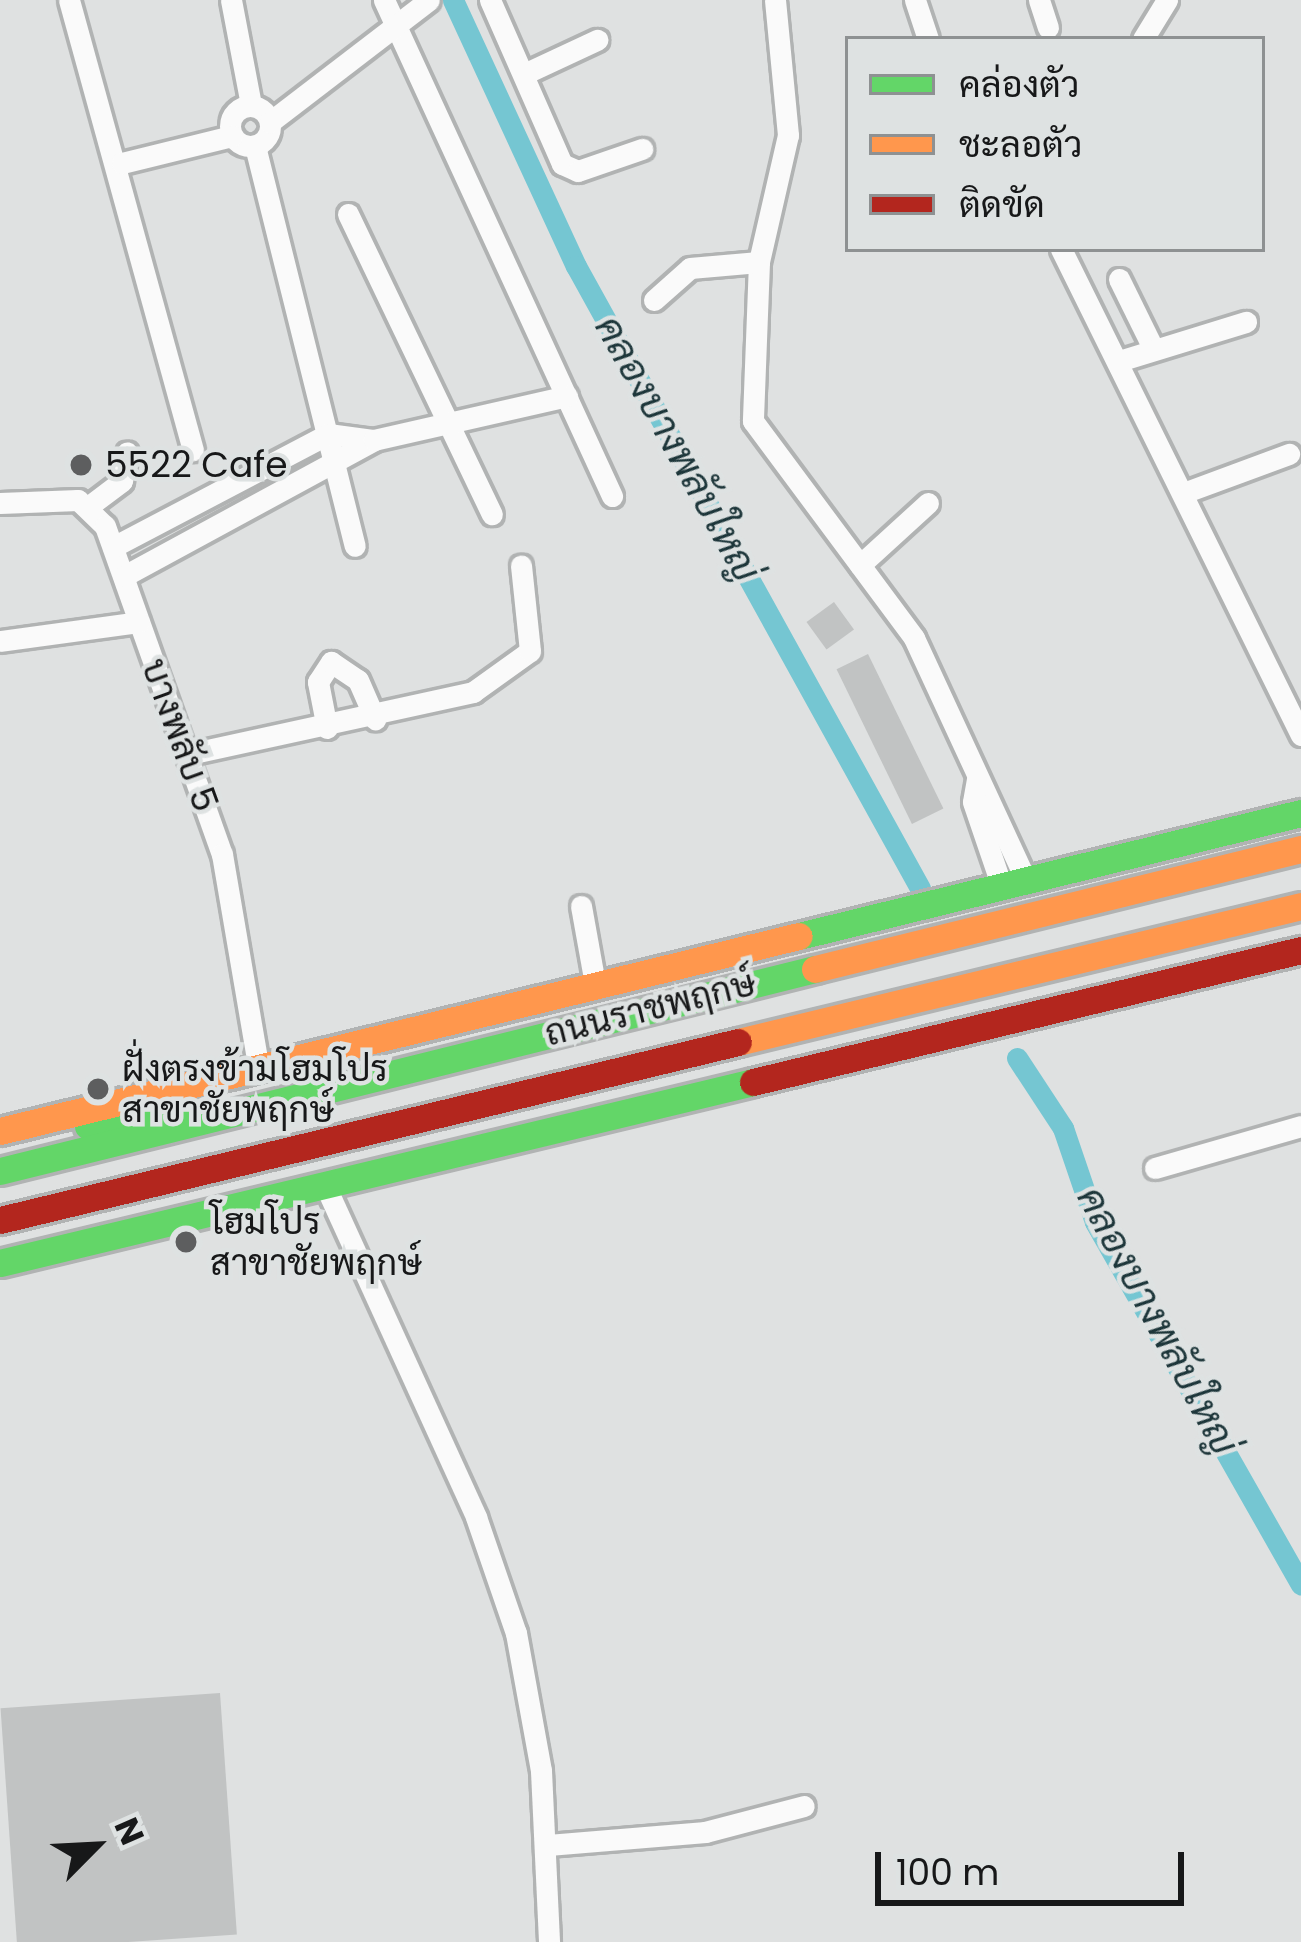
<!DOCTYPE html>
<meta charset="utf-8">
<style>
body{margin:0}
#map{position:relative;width:1301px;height:1942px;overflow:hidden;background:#dfe1e1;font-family:Poppins,Sarabun,sans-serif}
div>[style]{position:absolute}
.canal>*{height:21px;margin:-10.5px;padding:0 10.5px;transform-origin:10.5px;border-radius:10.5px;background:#75c6d2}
.building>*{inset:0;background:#c1c3c3;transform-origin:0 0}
.roads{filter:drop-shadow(3px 0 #b1b3b3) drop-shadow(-3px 0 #b1b3b3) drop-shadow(0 3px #b1b3b3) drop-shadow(0 -3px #b1b3b3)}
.street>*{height:21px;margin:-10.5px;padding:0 10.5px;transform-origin:10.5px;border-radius:10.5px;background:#fafafa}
.street>.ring{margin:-10.5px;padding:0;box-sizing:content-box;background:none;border:21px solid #fafafa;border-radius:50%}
.fast>*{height:27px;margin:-13.5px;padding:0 13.5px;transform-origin:13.5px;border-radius:13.5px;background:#63d668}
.slow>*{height:27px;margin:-13.5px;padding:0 13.5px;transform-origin:13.5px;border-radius:13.5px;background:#ff974d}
.jam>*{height:27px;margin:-13.5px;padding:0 13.5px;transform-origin:13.5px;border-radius:13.5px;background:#b3261e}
.dots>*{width:33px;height:33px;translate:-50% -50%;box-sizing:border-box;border:6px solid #dee2e2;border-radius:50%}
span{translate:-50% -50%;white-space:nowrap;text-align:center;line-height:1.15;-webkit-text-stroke:9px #dee2e2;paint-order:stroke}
.poi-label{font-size:36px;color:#171819}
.left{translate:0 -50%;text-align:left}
.street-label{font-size:36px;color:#171819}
.water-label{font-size:39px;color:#1d363a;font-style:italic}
.legend{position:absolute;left:845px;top:36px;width:420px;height:216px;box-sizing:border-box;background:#dee2e2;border:3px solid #8e9192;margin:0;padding:15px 21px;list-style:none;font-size:36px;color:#171819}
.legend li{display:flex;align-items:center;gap:24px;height:60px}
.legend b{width:60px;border:3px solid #8e9192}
.north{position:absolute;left:36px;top:1786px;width:120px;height:120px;-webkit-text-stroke:9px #dee2e2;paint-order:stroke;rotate:66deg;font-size:33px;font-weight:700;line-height:48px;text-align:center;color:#171819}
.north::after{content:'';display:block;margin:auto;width:42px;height:54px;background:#171819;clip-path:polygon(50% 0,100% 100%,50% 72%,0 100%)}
.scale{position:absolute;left:875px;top:1852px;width:309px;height:54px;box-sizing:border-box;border:6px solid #171819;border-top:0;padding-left:15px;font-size:36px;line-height:42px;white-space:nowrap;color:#171819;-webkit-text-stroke:9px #dee2e2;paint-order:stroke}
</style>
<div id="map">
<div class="canal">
<i style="left:453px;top:0;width:293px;rotate:65.2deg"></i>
<i style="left:576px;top:266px;width:711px;rotate:61.06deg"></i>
<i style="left:1017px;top:1058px;width:84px;rotate:56.7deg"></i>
<i style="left:1063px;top:1128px;width:99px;rotate:71.2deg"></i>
<i style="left:1095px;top:1222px;width:417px;rotate:60.4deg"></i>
</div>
<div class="building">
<i style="left:834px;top:602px;width:34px;height:34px;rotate:54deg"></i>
<i style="left:868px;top:654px;width:172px;height:35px;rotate:64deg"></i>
<i style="left:220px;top:1693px;width:242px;height:220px;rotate:86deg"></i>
</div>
<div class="roads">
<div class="street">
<i style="left:69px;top:0;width:467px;rotate:74.6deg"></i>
<i style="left:231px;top:0;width:107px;rotate:79.2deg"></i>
<i style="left:384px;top:0;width:546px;rotate:65.31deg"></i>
<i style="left:490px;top:0;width:179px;rotate:66.3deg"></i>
<i style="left:562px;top:164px;width:17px;rotate:24deg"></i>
<i style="left:578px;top:171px;width:68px;rotate:-19deg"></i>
<i style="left:775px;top:0;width:136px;rotate:84.5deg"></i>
<i style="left:788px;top:135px;width:130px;rotate:102.9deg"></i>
<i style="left:759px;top:262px;width:159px;rotate:92.2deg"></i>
<i style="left:753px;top:421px;width:270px;rotate:53.4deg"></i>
<i style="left:914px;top:638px;width:267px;rotate:65.2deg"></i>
<i style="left:915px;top:0;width:41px;rotate:71.6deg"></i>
<i style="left:1039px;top:0;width:29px;rotate:72deg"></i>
<i style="left:1143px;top:39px;width:46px;rotate:-58.4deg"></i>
<i style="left:524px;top:74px;width:81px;rotate:-25deg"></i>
<i class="ring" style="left:230px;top:106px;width:19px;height:19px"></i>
<i style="left:270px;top:122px;width:200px;rotate:-37.5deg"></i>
<i style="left:255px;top:146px;width:412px;rotate:76deg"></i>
<i style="left:122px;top:163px;width:113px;rotate:-13.8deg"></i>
<i style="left:348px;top:214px;width:333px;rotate:64.4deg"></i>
<i style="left:1061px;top:249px;width:542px;rotate:63.72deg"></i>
<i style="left:1119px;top:279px;width:72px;rotate:63.8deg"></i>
<i style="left:654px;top:300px;width:48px;rotate:-41.6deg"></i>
<i style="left:690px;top:268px;width:69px;rotate:-5deg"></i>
<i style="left:1119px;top:361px;width:133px;rotate:-17.1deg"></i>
<i style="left:1186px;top:492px;width:110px;rotate:-20.3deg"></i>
<i style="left:0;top:503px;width:78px;rotate:-2.2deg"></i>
<i style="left:78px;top:500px;width:37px;rotate:44deg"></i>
<i style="left:105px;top:526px;width:348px;rotate:70.4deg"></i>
<i style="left:222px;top:854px;width:213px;rotate:80.3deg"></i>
<i style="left:89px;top:506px;width:41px;rotate:-37.1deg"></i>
<i style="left:122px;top:481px;width:29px;rotate:-80deg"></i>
<i style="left:113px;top:547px;width:243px;rotate:-27.7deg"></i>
<i style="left:328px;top:434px;width:45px;rotate:7.6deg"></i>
<i style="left:860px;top:565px;width:92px;rotate:-42.4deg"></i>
<i style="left:124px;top:576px;width:285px;rotate:-28.5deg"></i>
<i style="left:374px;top:440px;width:198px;rotate:-12.8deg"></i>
<i style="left:0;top:641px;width:140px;rotate:-7.8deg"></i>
<i style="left:327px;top:728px;width:47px;rotate:-101.1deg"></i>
<i style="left:318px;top:682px;width:24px;rotate:-57deg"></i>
<i style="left:331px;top:662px;width:32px;rotate:34deg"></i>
<i style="left:358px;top:680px;width:43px;rotate:66.4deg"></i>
<i style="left:189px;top:754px;width:291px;rotate:-12.3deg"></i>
<i style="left:473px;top:692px;width:70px;rotate:-35.7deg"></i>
<i style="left:530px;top:651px;width:86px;rotate:-96deg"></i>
<i style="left:977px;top:779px;width:23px;rotate:100deg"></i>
<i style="left:973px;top:802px;width:90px;rotate:71.2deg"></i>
<i style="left:581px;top:906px;width:79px;rotate:79.8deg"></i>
<i style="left:1155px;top:1168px;width:152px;rotate:-16deg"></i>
<i style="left:324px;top:1183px;width:367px;rotate:65.5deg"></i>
<i style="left:476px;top:1517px;width:123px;rotate:71deg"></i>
<i style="left:516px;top:1633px;width:140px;rotate:79.7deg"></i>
<i style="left:541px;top:1771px;width:171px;rotate:87.3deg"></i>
<i style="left:548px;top:1845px;width:158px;rotate:-4.7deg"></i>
<i style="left:705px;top:1832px;width:102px;rotate:-14.7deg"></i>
</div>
<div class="fast">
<i style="left:799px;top:936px;width:517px;rotate:-13.77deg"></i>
<i style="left:88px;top:1126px;width:101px;rotate:-1.7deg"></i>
<i style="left:0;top:1171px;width:840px;rotate:-13.92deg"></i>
<i style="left:0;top:1263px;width:774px;rotate:-13.52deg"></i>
</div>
<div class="slow">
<i style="left:815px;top:969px;width:501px;rotate:-13.87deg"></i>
<i style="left:738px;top:1042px;width:579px;rotate:-13.58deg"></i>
<i style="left:0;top:1131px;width:822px;rotate:-13.72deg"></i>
</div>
<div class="jam">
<i style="left:753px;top:1082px;width:564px;rotate:-13.54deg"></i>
<i style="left:0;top:1220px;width:759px;rotate:-13.56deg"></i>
</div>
</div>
<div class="dots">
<i style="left:81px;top:465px;background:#5d5e5f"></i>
<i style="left:98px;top:1089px;background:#5d5e5f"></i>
<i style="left:186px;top:1242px;background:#5d5e5f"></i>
</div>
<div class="poi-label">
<span class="left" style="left:105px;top:465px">5522 Cafe</span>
<span class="left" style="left:122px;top:1089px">ฝั่งตรงข้ามโฮมโปร<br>สาขาชัยพฤกษ์</span>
<span class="left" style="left:210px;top:1242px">โฮมโปร<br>สาขาชัยพฤกษ์</span>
</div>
<div class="street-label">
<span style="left:180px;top:735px;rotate:70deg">บางพลับ 5</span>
<span style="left:650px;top:1008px;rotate:-14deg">ถนนราชพฤกษ์</span>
</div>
<div class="water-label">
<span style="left:677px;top:449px;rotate:61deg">คลองบางพลับใหญ่</span>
<span style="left:1157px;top:1321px;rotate:62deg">คลองบางพลับใหญ่</span>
</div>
<ul class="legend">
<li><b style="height:15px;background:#63d668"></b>คล่องตัว</li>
<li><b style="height:15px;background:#ff974d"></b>ชะลอตัว</li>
<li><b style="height:15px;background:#b3261e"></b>ติดขัด</li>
</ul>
<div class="north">N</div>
<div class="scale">100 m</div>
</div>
